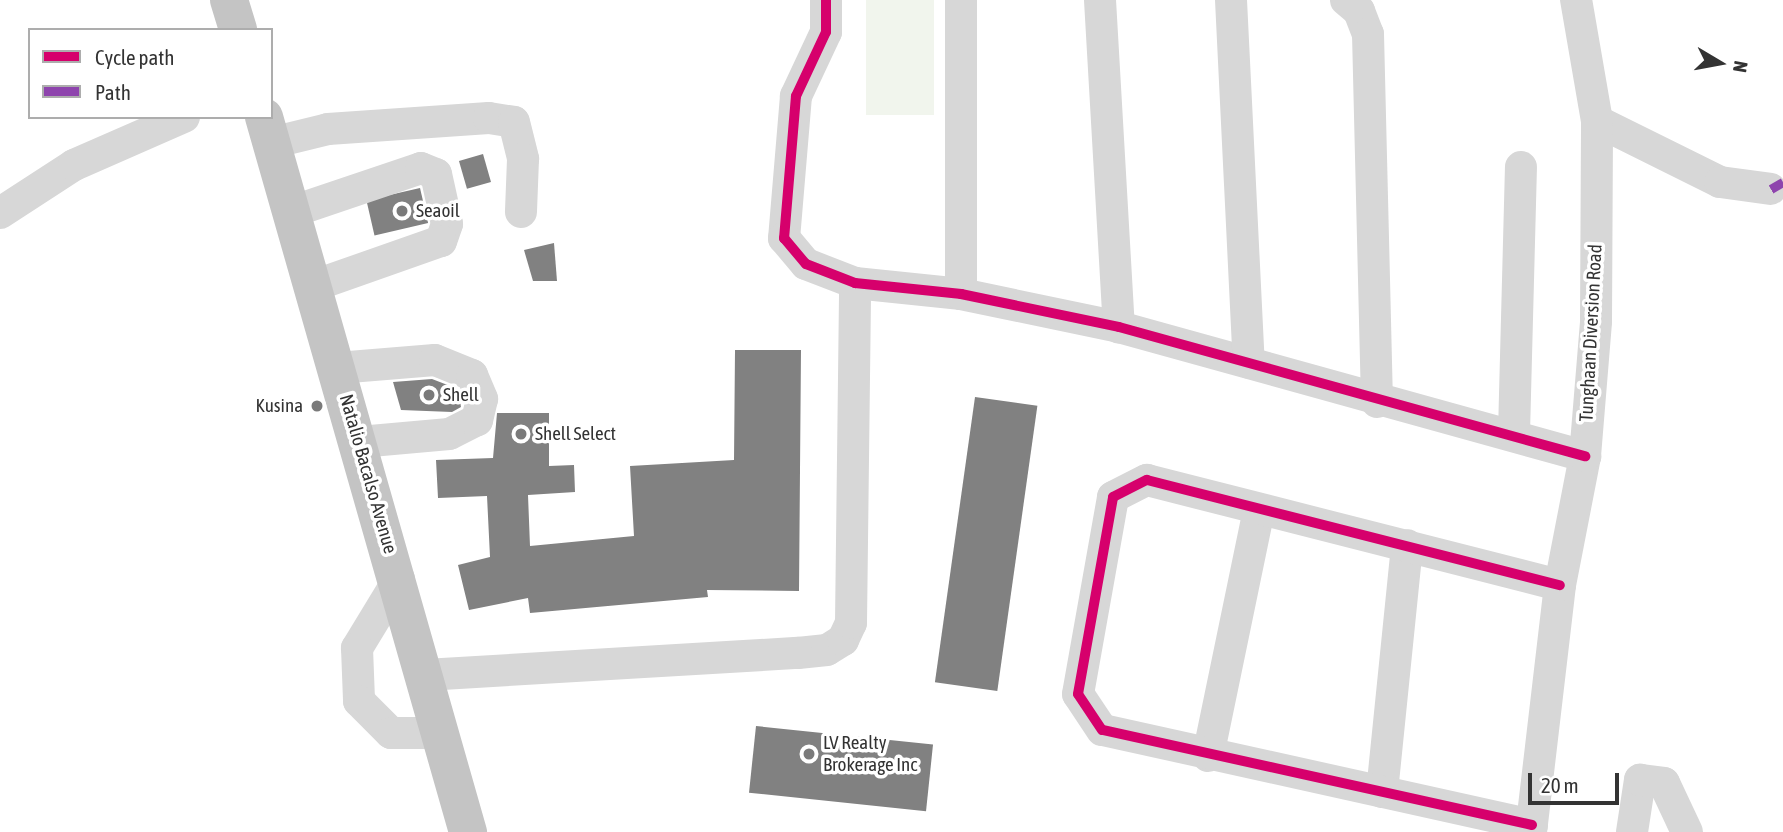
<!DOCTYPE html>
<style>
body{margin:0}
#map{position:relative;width:1783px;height:832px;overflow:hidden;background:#fff;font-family:"Asap Condensed",sans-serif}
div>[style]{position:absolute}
.green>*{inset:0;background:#f1f5ed;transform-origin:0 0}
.building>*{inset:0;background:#818181;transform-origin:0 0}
.minor>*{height:32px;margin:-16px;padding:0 16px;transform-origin:16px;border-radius:16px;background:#d7d7d7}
.highway>*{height:38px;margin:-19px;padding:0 19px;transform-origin:19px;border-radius:19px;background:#c4c4c4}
.quiet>*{height:9px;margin-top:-4.5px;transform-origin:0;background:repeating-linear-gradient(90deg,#8e44ad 0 18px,transparent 0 27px)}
.cycleway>*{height:10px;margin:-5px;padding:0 5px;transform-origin:5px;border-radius:5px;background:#d6006c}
.dots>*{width:19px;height:19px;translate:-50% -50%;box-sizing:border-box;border:4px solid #fff;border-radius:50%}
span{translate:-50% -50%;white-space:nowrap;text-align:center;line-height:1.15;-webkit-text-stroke:7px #fff;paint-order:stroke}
.poi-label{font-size:19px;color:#333}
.left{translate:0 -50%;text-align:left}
.right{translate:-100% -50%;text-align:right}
.street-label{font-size:19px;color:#333}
.legend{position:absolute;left:28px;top:28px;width:245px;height:91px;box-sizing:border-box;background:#fff;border:2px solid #adadad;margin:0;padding:9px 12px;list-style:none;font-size:21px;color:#333}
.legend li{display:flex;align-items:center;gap:14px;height:35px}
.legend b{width:35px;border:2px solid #adadad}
.north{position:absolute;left:1685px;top:28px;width:70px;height:70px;-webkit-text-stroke:5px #fff;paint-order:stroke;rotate:100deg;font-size:19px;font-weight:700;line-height:28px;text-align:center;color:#333}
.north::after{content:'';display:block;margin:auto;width:24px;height:32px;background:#333;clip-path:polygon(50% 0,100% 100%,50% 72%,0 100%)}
.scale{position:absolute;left:1528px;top:773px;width:91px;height:32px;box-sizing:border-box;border:4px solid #333;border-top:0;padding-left:9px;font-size:21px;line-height:24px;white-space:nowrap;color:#333;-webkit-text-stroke:5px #fff;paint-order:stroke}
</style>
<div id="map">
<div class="green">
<i style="left:866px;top:0;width:68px;height:115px"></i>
</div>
<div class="building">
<i style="left:483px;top:154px;width:29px;height:25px;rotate:74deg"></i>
<i style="left:420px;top:188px;width:36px;height:55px;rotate:77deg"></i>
<i style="clip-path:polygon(554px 243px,557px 281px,533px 281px,524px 250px)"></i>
<i style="clip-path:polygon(735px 350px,801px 350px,799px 591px,707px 590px,708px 597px,530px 613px,528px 598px,469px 610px,458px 565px,490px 557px,487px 496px,438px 498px,436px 460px,493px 458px,497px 413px,549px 413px,549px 466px,574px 465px,575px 492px,528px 495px,530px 546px,634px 536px,630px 466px,734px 460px)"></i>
<i style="clip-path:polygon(432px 379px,458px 389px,461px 407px,452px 412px,401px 410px,393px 382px)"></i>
<i style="left:975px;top:397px;width:63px;height:288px;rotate:8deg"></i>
<i style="left:756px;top:726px;width:178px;height:67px;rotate:6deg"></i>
</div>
<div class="minor">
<i style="left:826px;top:0;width:32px;rotate:90deg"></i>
<i style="left:826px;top:32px;width:71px;rotate:115.1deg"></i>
<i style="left:796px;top:96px;width:143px;rotate:94.8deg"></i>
<i style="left:784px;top:238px;width:34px;rotate:50deg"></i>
<i style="left:806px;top:264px;width:53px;rotate:21.2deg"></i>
<i style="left:855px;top:283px;width:107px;rotate:5.9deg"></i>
<i style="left:961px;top:294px;width:161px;rotate:11.8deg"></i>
<i style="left:1119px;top:327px;width:484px;rotate:15.5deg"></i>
<i style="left:961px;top:0;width:294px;rotate:90deg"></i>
<i style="left:1100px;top:0;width:328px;rotate:86.7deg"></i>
<i style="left:1231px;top:0;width:363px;rotate:87.2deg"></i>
<i style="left:1346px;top:0;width:17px;rotate:40deg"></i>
<i style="left:1359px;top:11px;width:25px;rotate:69deg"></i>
<i style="left:1368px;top:34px;width:368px;rotate:88.6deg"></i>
<i style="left:1597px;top:121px;width:137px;rotate:26.4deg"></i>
<i style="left:1720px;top:182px;width:51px;rotate:7.8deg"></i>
<i style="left:271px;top:143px;width:59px;rotate:-13.8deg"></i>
<i style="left:328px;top:129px;width:161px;rotate:-3.9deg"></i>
<i style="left:489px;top:118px;width:25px;rotate:9deg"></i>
<i style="left:514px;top:122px;width:38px;rotate:76deg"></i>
<i style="left:523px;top:159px;width:53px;rotate:92.2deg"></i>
<i style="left:291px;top:212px;width:137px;rotate:-18.7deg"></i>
<i style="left:421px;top:168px;width:16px;rotate:22deg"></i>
<i style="left:436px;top:174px;width:51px;rotate:77.6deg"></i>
<i style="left:447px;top:224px;width:18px;rotate:109deg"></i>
<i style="left:441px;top:241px;width:136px;rotate:160.6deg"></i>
<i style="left:0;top:213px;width:88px;rotate:-33deg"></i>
<i style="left:74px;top:165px;width:120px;rotate:-23.6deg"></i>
<i style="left:337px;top:368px;width:98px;rotate:-4.7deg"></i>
<i style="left:435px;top:360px;width:40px;rotate:22deg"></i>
<i style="left:472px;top:375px;width:26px;rotate:67deg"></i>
<i style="left:482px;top:399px;width:22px;rotate:103deg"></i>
<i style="left:477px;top:420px;width:31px;rotate:153deg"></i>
<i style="left:449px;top:434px;width:90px;rotate:174.9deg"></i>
<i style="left:1514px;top:433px;width:266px;rotate:-88.5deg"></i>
<i style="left:399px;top:579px;width:81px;rotate:121.3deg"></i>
<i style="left:357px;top:648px;width:53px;rotate:87.8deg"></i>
<i style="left:359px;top:701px;width:45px;rotate:45deg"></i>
<i style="left:391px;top:733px;width:50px"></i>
<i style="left:425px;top:675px;width:374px;rotate:-3.4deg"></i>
<i style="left:798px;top:653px;width:29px;rotate:-6deg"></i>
<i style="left:827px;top:650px;width:19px;rotate:-32deg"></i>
<i style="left:843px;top:640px;width:19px;rotate:-65deg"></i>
<i style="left:851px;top:623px;width:340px;rotate:-89.3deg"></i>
<i style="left:1208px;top:756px;width:251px;rotate:-78.3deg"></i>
<i style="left:1382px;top:792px;width:248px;rotate:-84.2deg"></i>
<i style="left:1532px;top:825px;width:440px;rotate:-167.5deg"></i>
<i style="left:1102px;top:730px;width:43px;rotate:-123.7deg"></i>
<i style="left:1078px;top:694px;width:200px;rotate:-79.9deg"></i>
<i style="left:1113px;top:497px;width:38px;rotate:-27deg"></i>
<i style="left:1147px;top:480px;width:426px;rotate:14.3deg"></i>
<i style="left:1531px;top:832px;width:249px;rotate:-83.3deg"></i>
<i style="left:1560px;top:585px;width:131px;rotate:-79deg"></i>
<i style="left:1585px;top:456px;width:135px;rotate:-85.3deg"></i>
<i style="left:1596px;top:321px;width:200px;rotate:-89.7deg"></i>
<i style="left:1597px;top:121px;width:123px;rotate:-99.8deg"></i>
<i style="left:1632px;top:832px;width:53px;rotate:-81.3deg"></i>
<i style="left:1640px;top:780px;width:24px;rotate:7deg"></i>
<i style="left:1664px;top:783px;width:54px;rotate:64.9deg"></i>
</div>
<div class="highway">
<i style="left:229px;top:0;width:31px;rotate:73deg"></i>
<i style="left:264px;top:117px;width:744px;rotate:74.08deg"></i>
</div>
<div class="quiet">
<i style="left:1771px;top:189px;width:14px;rotate:-30deg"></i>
</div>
<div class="cycleway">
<i style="left:826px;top:0;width:32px;rotate:90deg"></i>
<i style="left:826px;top:32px;width:71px;rotate:115.1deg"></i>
<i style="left:796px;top:96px;width:143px;rotate:94.8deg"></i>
<i style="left:784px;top:238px;width:34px;rotate:50deg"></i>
<i style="left:806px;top:264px;width:53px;rotate:21.2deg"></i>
<i style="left:855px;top:283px;width:107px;rotate:5.9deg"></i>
<i style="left:961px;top:294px;width:161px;rotate:11.8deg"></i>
<i style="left:1119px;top:327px;width:484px;rotate:15.5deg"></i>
<i style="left:1532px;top:825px;width:440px;rotate:-167.5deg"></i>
<i style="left:1102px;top:730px;width:43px;rotate:-123.7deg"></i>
<i style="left:1078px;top:694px;width:200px;rotate:-79.9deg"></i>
<i style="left:1113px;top:497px;width:38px;rotate:-27deg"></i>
<i style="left:1147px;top:480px;width:426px;rotate:14.3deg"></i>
</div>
<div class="dots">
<i style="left:402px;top:211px;background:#7a7a7a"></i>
<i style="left:429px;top:395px;background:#7a7a7a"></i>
<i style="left:317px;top:406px;background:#7a7a7a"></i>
<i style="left:521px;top:434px;background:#7a7a7a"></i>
<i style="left:809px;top:754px;background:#7a7a7a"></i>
</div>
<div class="poi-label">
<span class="left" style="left:416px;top:211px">Seaoil</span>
<span class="left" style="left:443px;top:395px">Shell</span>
<span class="right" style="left:303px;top:406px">Kusina</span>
<span class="left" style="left:535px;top:434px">Shell Select</span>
<span class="left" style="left:823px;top:754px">LV Realty<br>Brokerage Inc</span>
</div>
<div class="street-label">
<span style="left:1591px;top:333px;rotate:-87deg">Tunghaan Diversion Road</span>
<span style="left:368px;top:474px;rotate:74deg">Natalio Bacalso Avenue</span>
</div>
<ul class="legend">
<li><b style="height:9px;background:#d6006c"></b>Cycle path</li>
<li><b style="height:9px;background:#8e44ad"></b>Path</li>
</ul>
<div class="north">N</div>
<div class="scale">20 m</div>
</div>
